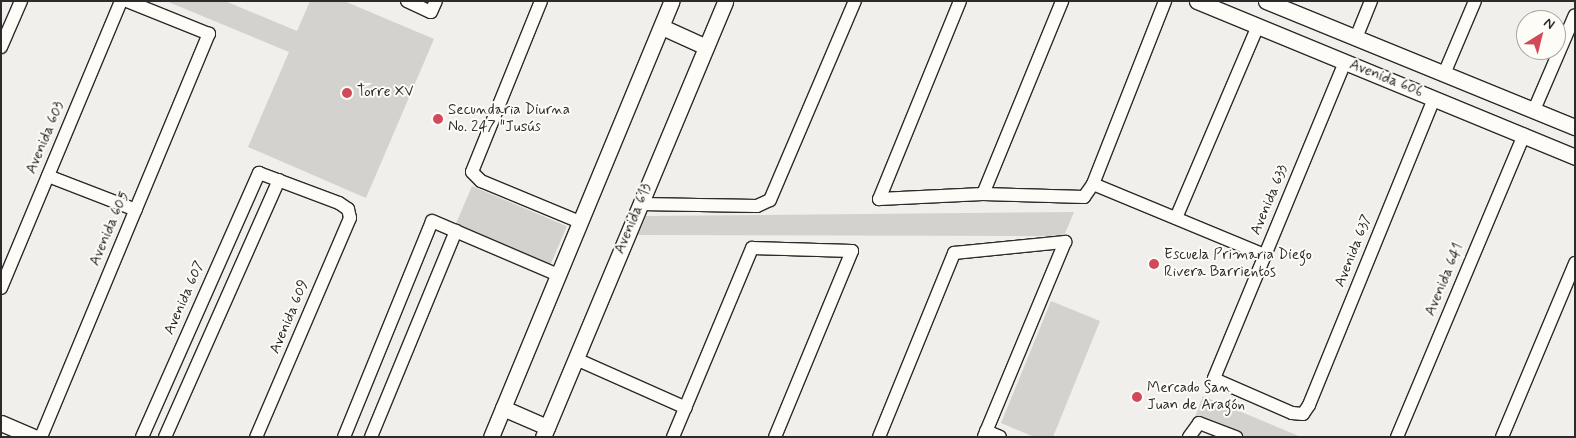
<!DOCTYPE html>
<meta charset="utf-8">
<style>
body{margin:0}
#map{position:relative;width:1576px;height:438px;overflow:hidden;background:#f0efeb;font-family:Mynerve,sans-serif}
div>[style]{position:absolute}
.green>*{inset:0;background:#d3d2cf;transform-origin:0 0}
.roads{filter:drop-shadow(1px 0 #2b2b2b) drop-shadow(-1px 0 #2b2b2b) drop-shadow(0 1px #2b2b2b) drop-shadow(0 -1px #2b2b2b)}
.minor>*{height:12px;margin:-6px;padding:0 6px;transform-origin:6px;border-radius:6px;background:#fdfcf7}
.tertiary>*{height:15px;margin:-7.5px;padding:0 7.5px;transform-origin:7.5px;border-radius:7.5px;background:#fdfcf7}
.dots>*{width:14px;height:14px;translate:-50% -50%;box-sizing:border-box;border:2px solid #fdfcf7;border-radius:50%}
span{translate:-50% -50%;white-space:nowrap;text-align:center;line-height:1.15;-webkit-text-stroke:4px #fdfcf7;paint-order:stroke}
.street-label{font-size:15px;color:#2b2b2b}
.poi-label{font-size:15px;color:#2b2b2b}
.left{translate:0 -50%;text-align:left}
.frame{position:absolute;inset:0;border:2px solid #2b2b2b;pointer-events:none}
.north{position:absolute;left:1516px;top:10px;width:50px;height:50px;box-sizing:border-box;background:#fdfcf7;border:1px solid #a9a8a5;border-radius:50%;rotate:36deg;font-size:14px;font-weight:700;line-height:20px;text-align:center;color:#2b2b2b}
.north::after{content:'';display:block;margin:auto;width:18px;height:22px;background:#d1495b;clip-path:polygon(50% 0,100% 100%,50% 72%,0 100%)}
</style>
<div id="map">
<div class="green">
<i style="clip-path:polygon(166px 1px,225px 1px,297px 31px,310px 1px,344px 1px,434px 39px,366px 198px,248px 147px,289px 52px)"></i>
<i style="left:472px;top:186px;width:103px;height:42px;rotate:23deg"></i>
<i style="clip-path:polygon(1074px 212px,1064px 236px,638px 235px,646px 216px)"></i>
<i style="clip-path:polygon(1051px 301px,1100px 321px,1053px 437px,1034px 437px,1001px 423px)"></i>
<i style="clip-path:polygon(1203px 396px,1301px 437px,1242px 437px,1195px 417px)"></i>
</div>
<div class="roads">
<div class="minor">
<i style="left:407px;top:1px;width:26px;rotate:25deg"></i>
<i style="left:431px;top:12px;width:12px;rotate:-66deg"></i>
<i style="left:541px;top:1px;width:184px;rotate:112deg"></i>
<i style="left:472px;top:172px;width:13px;rotate:45deg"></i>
<i style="left:481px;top:181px;width:107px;rotate:22.5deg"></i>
<i style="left:960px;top:1px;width:214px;rotate:112.2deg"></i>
<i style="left:879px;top:199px;width:104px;rotate:-2.8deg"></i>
<i style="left:983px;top:194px;width:101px;rotate:1.7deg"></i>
<i style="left:1084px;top:197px;width:16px;rotate:-55deg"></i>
<i style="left:1093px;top:184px;width:197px;rotate:-68.5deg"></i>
<i style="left:1356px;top:38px;width:40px;rotate:-68deg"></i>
<i style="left:1px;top:47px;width:50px;rotate:-66.5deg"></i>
<i style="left:1345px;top:62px;width:343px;rotate:112.5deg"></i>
<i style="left:1214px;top:379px;width:85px;rotate:23.6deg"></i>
<i style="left:1292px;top:413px;width:11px;rotate:5deg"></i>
<i style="left:1303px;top:414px;width:11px;rotate:-56deg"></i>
<i style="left:1309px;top:405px;width:331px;rotate:-67.8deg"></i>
<i style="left:1444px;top:74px;width:79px;rotate:-67deg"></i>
<i style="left:1534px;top:110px;width:103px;rotate:-66.7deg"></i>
<i style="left:48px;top:176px;width:94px;rotate:21.1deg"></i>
<i style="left:1093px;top:184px;width:185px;rotate:22.5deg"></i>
<i style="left:983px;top:194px;width:209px;rotate:-67.7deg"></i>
<i style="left:640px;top:204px;width:117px;rotate:1deg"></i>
<i style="left:757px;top:206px;width:14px;rotate:-25deg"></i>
<i style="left:770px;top:200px;width:216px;rotate:-66.9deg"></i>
<i style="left:1176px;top:218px;width:209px;rotate:-66.9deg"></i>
<i style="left:1px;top:288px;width:311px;rotate:-67.3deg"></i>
<i style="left:576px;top:359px;width:120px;rotate:24deg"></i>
<i style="left:986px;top:431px;width:15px;rotate:23deg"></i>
<i style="left:41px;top:437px;width:437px;rotate:-67.4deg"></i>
<i style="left:209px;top:34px;width:88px;rotate:-158.1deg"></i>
<i style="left:142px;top:437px;width:289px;rotate:-66.1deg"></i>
<i style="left:259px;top:173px;width:85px;rotate:20.6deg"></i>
<i style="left:339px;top:203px;width:11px;rotate:34deg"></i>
<i style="left:348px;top:209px;width:9px;rotate:77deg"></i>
<i style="left:350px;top:218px;width:238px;rotate:113.2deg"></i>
<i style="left:165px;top:437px;width:281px;rotate:-66.1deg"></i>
<i style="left:344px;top:437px;width:233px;rotate:-67.8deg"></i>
<i style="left:432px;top:221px;width:137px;rotate:23.2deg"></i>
<i style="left:371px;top:437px;width:223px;rotate:-67.6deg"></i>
<i style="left:673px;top:437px;width:205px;rotate:-67.3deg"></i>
<i style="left:752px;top:248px;width:100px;rotate:1.7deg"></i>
<i style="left:852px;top:251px;width:201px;rotate:112.5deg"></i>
<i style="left:879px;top:437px;width:199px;rotate:-67.8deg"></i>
<i style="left:954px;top:253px;width:112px;rotate:-5.7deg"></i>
<i style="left:1065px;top:242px;width:211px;rotate:112.6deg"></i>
<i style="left:1189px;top:437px;width:17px;rotate:-54deg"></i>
<i style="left:1199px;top:423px;width:40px;rotate:21deg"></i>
<i style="left:1397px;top:437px;width:328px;rotate:-67.2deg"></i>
<i style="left:1502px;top:437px;width:189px;rotate:-67.2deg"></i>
</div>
<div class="tertiary">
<i style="left:1197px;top:1px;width:409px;rotate:22.4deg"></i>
<i style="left:1266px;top:1px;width:334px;rotate:22.2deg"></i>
<i style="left:662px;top:27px;width:48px;rotate:24.4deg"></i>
<i style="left:503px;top:408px;width:48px;rotate:23.4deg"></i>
<i style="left:1px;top:423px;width:36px;rotate:23deg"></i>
<i style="left:491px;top:437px;width:472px;rotate:-67.5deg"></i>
<i style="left:543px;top:437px;width:472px;rotate:-67.3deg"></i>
</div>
</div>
<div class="dots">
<i style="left:347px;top:93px;background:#d1495b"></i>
<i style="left:438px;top:119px;background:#d1495b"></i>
<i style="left:1154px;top:264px;background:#d1495b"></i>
<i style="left:1137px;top:397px;background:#d1495b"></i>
</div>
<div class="street-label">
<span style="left:1386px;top:79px;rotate:22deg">Avenida 606</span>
<span style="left:46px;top:138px;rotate:-67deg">Avenida 603</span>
<span style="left:1270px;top:200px;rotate:-67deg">Avenida 633</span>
<span style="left:634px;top:219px;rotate:-67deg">Avenida 613</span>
<span style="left:110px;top:229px;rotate:-67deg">Avenida 605</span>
<span style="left:1354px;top:251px;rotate:-68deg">Avenida 637</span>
<span style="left:1445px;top:280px;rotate:-67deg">Avenida 641</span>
<span style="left:185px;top:298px;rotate:-66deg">Avenida 607</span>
<span style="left:290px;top:317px;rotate:-67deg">Avenida 609</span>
</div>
<div class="poi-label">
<span class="left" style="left:357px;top:93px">Torre XV</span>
<span class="left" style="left:448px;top:119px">Secundaria Diurna<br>No. 247 "Jusús</span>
<span class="left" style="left:1164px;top:264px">Escuela Primaria Diego<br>Rivera Barrientos</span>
<span class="left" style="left:1147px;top:397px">Mercado San<br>Juan de Aragón</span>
</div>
<div class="frame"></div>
<div class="north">N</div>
</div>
